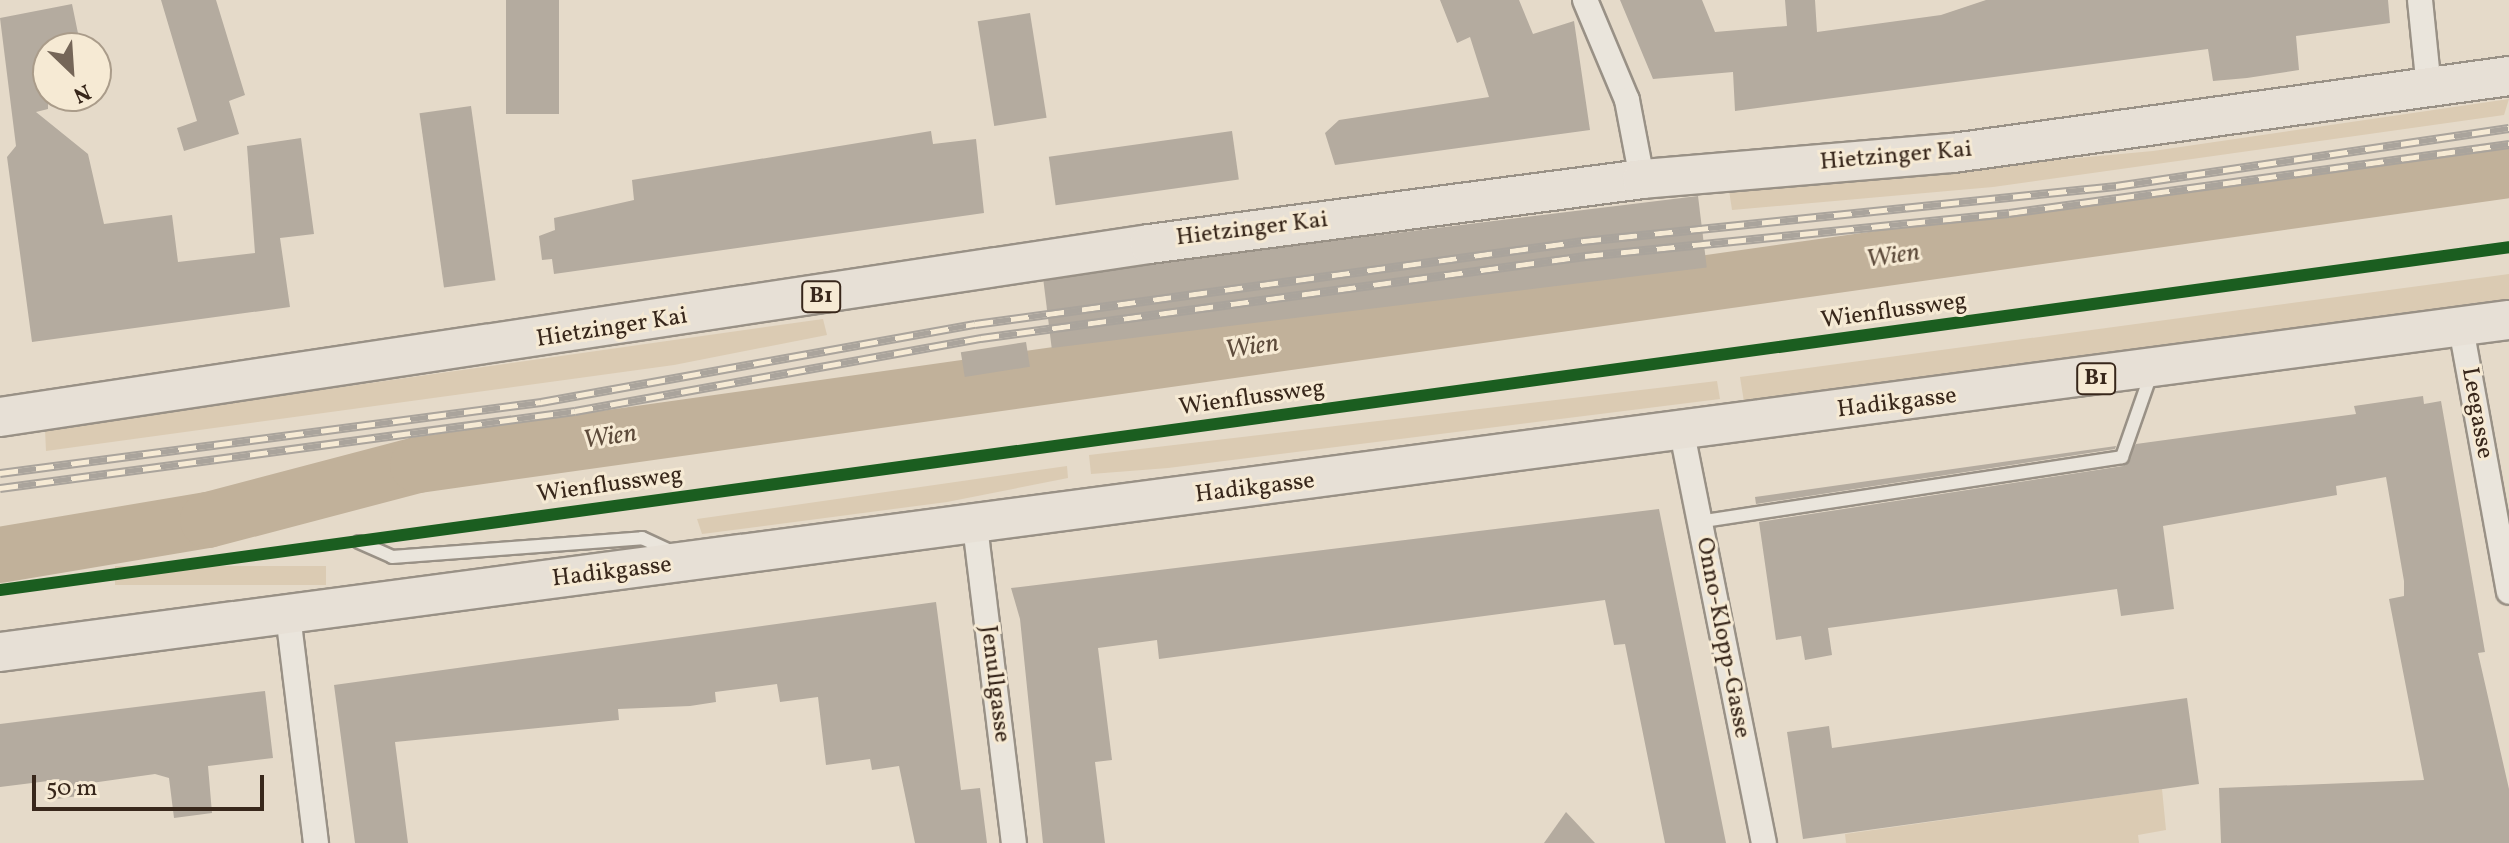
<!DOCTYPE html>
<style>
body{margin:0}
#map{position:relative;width:2509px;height:843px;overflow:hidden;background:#e5dac9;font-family:Vollkorn,serif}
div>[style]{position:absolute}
.green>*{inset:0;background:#dbcbb3;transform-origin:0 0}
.river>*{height:56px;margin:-28px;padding:0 28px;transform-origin:28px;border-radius:28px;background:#c1b19a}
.building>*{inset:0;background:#b4ab9f;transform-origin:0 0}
.roads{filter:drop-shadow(2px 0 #999186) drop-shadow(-2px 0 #999186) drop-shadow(0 2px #999186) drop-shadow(0 -2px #999186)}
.service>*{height:12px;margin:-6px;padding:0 6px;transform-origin:6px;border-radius:6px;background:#eae5dc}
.minor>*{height:24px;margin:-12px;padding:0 12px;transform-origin:12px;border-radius:12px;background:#eae5dc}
.primary>*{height:38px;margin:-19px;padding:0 19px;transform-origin:19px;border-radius:19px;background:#e7e0d6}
.rail>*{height:9px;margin-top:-4.5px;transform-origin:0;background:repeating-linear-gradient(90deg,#f6ead4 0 18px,#aaa49c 0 36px);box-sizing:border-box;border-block:2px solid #aaa49c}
.cycleway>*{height:12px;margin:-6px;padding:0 6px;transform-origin:6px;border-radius:6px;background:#1b5e20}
span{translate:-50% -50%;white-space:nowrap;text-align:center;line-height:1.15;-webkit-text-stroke:6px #f6ead4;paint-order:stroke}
.shield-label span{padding:2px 6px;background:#f6ead4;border:2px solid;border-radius:6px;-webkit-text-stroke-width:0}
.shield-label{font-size:22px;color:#38271b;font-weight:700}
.street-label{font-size:24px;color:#38271b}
.water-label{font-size:26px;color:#5d4b3b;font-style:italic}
.north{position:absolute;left:32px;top:32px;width:80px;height:80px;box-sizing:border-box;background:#f6ead4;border:2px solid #aa9c8a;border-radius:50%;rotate:155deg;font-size:22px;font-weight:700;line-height:32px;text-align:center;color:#38271b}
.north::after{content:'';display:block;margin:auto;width:28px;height:36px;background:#756658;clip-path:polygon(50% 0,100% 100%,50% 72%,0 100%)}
.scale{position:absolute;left:32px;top:775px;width:232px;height:36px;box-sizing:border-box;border:4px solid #38271b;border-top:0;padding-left:10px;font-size:24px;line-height:28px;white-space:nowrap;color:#38271b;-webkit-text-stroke:6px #f6ead4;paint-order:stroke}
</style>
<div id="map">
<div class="green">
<i style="clip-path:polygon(2509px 99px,2504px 115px,1993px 187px,1732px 210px,1729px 190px,2153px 151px)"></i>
<i style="clip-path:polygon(2509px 274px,2509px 300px,2426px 314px,1744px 402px,1740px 377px)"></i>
<i style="clip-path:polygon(823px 319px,827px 335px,674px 365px,46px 451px,45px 429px)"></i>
<i style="clip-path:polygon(1717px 381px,1720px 399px,1168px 468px,1091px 474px,1089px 455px)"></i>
<i style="clip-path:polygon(1067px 466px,1068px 478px,947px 502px,702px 534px,697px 519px)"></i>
<i style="left:326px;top:566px;width:19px;height:211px;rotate:90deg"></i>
<i style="clip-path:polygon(2162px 789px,2166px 830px,2138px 835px,2139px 843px,1846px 843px,1845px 834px)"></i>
</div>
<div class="river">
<i style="left:0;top:555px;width:211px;rotate:-9.6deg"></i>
<i style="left:208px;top:520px;width:217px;rotate:-14.7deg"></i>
<i style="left:418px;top:465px;width:2112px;rotate:-8.03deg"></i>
</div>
<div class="building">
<i style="clip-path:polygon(161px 0,216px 0,245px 95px,229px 101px,239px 134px,184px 151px,177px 128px,197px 121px)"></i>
<i style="left:506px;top:0;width:53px;height:114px"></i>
<i style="clip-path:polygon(1440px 0,1519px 0,1533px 34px,1574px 21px,1590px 130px,1335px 165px,1325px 133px,1339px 120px,1489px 97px,1470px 37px,1457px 43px)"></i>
<i style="clip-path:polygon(1620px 0,1702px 0,1715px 32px,1787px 26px,1785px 0,1815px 0,1817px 32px,1941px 15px,1986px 0,2388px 0,2390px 23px,2296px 36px,2299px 70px,2247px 78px,2213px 81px,2208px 49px,1735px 111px,1733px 72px,1653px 79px)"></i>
<i style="clip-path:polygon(72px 4px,81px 48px,48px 48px,48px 109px,36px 112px,88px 154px,104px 224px,172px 215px,178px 262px,255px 253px,247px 146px,301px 138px,314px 234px,280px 238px,290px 307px,32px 342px,7px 157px,16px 146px,0 18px)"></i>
<i style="left:1030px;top:13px;width:106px;height:53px;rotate:81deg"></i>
<i style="left:471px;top:106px;width:176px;height:52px;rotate:82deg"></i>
<i style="clip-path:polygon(931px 131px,933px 144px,976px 139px,984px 213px,554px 274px,552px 259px,542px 260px,539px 236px,555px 230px,554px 218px,634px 200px,632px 180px)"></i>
<i style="left:1232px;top:131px;width:49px;height:185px;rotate:82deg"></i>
<i style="left:1698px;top:196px;width:72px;height:660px;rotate:83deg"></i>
<i style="left:1026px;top:342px;width:25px;height:66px;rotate:81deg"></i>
<i style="clip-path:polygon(2423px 396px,2424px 404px,2441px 401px,2485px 652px,2478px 653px,2509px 789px,2509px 843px,2221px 843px,2219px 788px,2424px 780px,2389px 599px,2404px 596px,2404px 581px,2386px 477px,2336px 486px,2337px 495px,2163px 526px,2174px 609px,2121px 616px,2117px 589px,1828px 628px,1832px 655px,1805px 660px,1801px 636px,1776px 640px,1759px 522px,2123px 466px,2136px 444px,2356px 414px,2354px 406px)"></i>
<i style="clip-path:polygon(2116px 446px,2115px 449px,1756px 504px,1755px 497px)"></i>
<i style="clip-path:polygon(1659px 509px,1726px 843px,1665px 843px,1625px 644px,1614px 645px,1605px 600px,1159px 659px,1157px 640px,1098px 648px,1112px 760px,1095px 762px,1105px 843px,1043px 843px,1020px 619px,1011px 588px)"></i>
<i style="clip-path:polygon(936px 602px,961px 790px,980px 788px,987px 843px,915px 843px,899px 766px,872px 770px,870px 759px,826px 765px,818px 697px,780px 702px,777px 684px,715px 692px,716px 702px,690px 706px,618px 709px,619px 720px,395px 742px,408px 843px,355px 843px,334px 685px)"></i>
<i style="clip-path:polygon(265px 691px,273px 758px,208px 766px,212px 813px,174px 818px,169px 778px,155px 774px,77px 785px,78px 796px,50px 800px,48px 781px,0 787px,0 724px)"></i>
<i style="clip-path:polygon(2187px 698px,2199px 784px,1803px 839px,1787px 732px,1829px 726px,1832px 748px)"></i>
<i style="clip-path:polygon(1566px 812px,1595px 843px,1544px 843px)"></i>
</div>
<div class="roads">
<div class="service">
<i style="left:1698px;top:522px;width:429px;rotate:-8.7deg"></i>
<i style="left:2122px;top:457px;width:88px;rotate:-70.7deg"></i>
<i style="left:359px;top:542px;width:36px;rotate:24deg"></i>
<i style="left:392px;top:557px;width:251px;rotate:-4.3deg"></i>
<i style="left:642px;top:538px;width:41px;rotate:24.7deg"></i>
</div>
<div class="minor">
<i style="left:1585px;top:0;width:108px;rotate:67.2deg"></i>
<i style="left:1627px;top:100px;width:80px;rotate:79.2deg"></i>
<i style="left:2420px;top:0;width:89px;rotate:84.2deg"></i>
<i style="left:2461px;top:328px;width:268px;rotate:79.7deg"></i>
<i style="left:1682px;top:433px;width:418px;rotate:78.7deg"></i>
<i style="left:975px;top:526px;width:319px;rotate:83deg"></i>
<i style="left:288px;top:615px;width:230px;rotate:83deg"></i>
</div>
<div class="primary">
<i style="left:0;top:417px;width:1162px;rotate:-8.56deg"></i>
<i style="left:1149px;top:244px;width:497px;rotate:-7.5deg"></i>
<i style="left:1642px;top:179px;width:312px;rotate:-4.8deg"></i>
<i style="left:1953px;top:153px;width:561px;rotate:-7.88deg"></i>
<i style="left:0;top:652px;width:2531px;rotate:-7.54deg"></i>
</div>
</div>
<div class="rail">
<i style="left:0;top:473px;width:546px;rotate:-7.48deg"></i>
<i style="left:541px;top:402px;width:441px;rotate:-10.2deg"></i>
<i style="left:975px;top:324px;width:614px;rotate:-7.77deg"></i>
<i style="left:1583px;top:241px;width:536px;rotate:-5.89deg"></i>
<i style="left:2116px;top:186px;width:397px;rotate:-8.4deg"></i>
<i style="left:0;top:488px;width:580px;rotate:-7.63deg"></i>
<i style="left:575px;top:411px;width:413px;rotate:-10.2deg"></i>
<i style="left:981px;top:338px;width:610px;rotate:-7.73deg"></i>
<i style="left:1585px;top:256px;width:426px;rotate:-5.8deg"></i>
<i style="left:2009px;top:213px;width:505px;rotate:-7.86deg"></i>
</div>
<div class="cycleway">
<i style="left:0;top:590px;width:2532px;rotate:-7.78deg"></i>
</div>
<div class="shield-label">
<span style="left:821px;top:297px">B1</span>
<span style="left:2096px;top:379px">B1</span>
</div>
<div class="street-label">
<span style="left:1896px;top:157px;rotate:-5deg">Hietzinger Kai</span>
<span style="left:1252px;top:230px;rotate:-7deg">Hietzinger Kai</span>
<span style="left:1894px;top:312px;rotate:-8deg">Wienflussweg</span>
<span style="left:612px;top:329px;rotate:-9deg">Hietzinger Kai</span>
<span style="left:1252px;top:399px;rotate:-8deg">Wienflussweg</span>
<span style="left:1897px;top:404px;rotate:-7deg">Hadikgasse</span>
<span style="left:2476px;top:413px;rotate:80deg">Leegasse</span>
<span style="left:610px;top:486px;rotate:-8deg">Wienflussweg</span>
<span style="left:1255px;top:489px;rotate:-7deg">Hadikgasse</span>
<span style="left:612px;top:573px;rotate:-7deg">Hadikgasse</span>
<span style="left:1722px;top:638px;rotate:79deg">Onno-Klopp-Gasse</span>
<span style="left:994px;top:684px;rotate:83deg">Jenullgasse</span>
</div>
<div class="water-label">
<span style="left:1893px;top:257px;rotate:-8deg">Wien</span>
<span style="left:1252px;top:348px;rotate:-8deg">Wien</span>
<span style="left:610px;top:438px;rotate:-8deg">Wien</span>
</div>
<div class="north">N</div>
<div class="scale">50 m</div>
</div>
